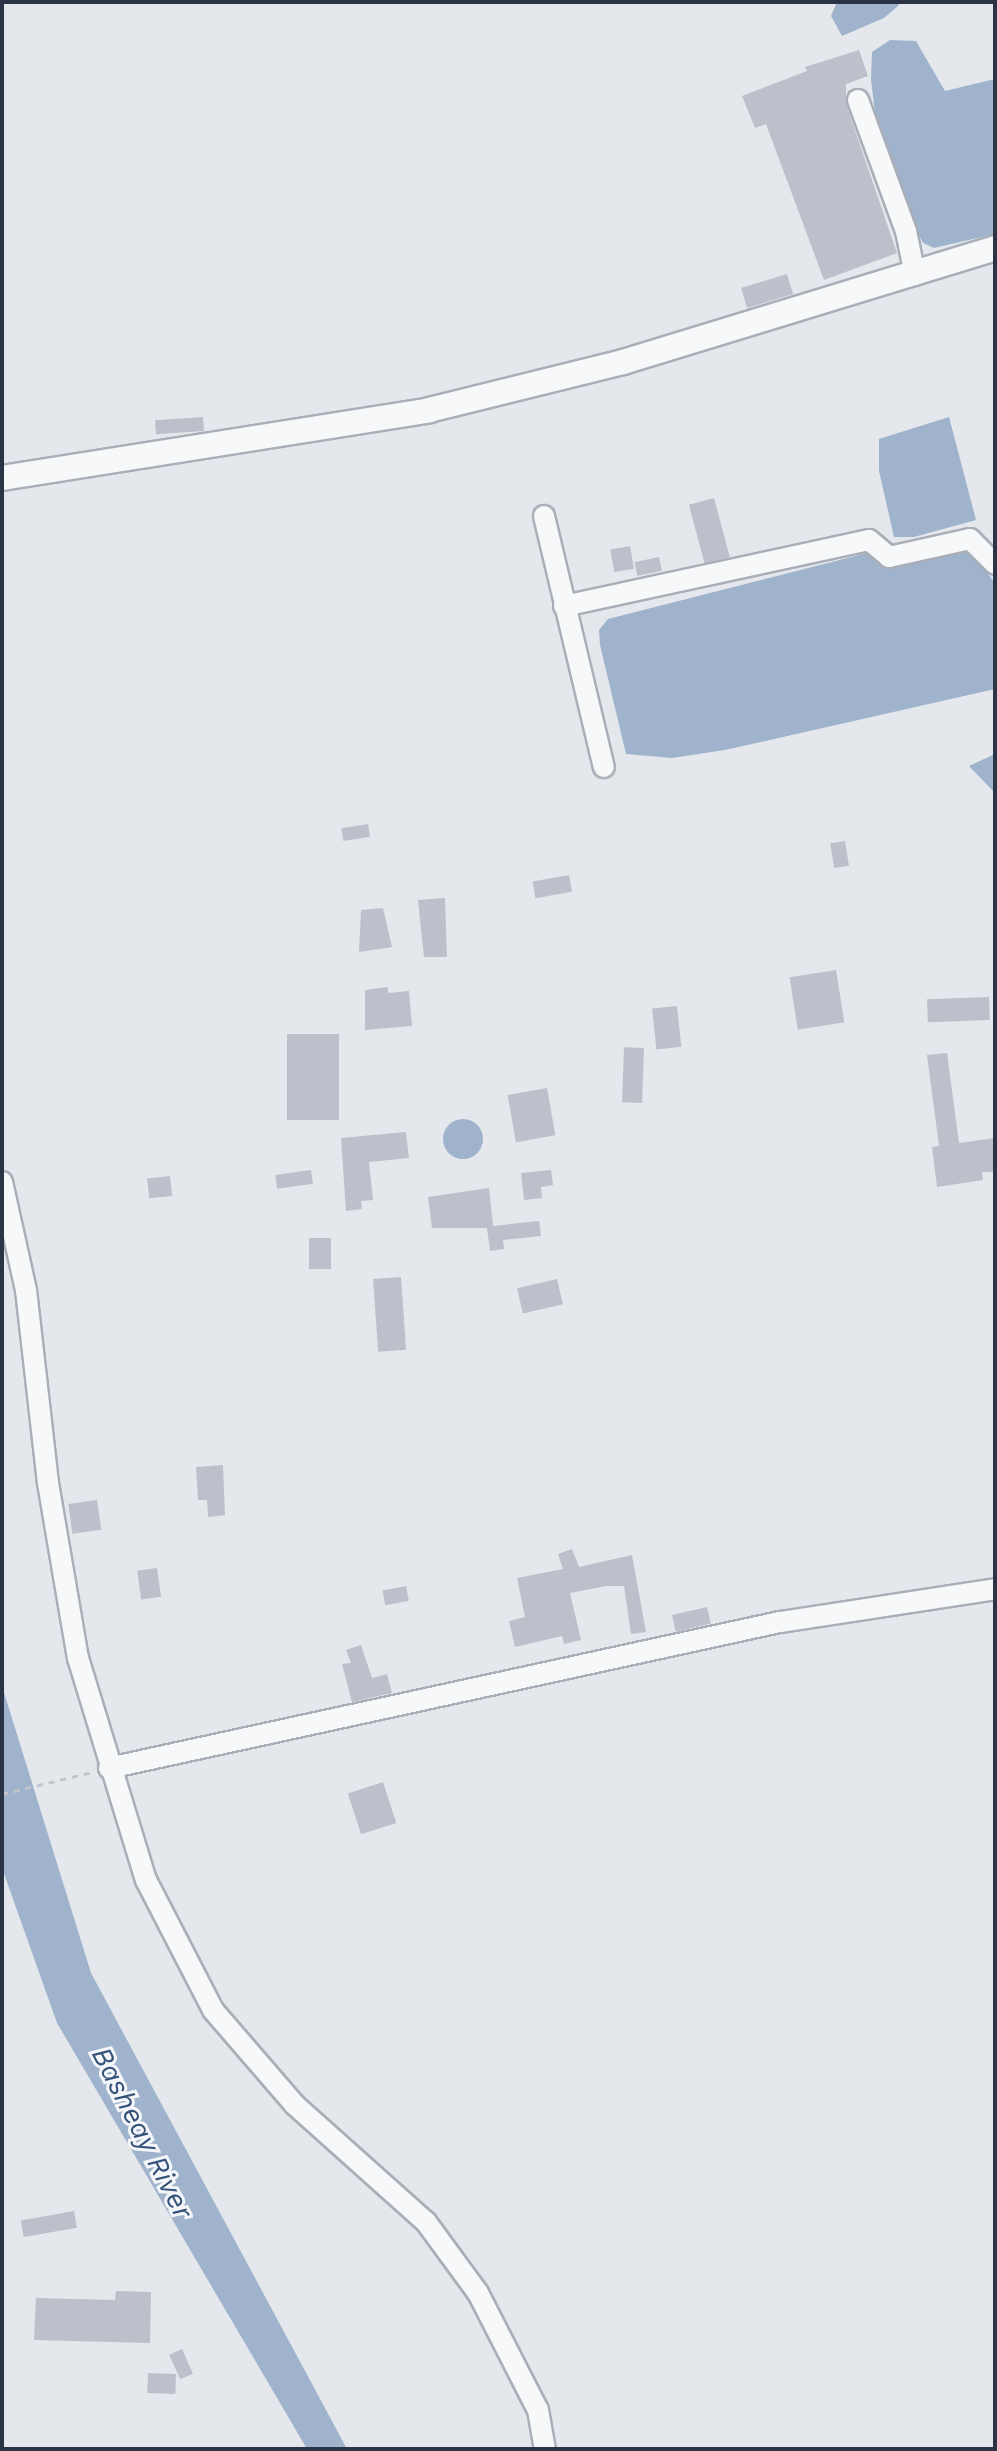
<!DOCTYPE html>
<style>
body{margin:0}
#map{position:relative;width:997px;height:2451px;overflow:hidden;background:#e4e7ec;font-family:"Work Sans",sans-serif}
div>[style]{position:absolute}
.water>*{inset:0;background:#9fb4cc}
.round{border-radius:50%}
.building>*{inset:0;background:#bbc0ca;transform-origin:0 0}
.path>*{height:3px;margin-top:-1.5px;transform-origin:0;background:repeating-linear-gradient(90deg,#c2c5cb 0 6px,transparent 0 12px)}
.roads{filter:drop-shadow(2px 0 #a9aeb7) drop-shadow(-2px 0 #a9aeb7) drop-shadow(0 2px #a9aeb7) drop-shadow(0 -2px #a9aeb7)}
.minor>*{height:20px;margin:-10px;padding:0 10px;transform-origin:10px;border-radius:10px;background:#f7f8fa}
.tertiary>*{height:24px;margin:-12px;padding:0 12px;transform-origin:12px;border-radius:12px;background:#f7f8fa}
span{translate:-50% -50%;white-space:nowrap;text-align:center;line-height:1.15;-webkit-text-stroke:6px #f4f6f9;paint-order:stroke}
.water-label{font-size:28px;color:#34527a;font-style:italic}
.frame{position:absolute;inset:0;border:4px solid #2b3445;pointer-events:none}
</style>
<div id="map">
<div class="water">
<i style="clip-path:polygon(837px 2px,898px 2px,899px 5px,884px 18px,842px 36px,831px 16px)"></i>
<i style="clip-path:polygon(890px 40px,916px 41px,945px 91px,995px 79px,995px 234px,934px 248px,923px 243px,911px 221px,875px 113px,871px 79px,872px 52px)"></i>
<i style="clip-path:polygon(949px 417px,976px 520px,914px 537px,894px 537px,879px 471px,879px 439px)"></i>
<i style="clip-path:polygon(972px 549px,995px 584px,995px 689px,725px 750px,672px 758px,626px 754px,600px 645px,599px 630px,608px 619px,871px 552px,917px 556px)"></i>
<i style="clip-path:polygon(995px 754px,995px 800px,993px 791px,969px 766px)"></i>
<i class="round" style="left:443px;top:1119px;width:40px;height:40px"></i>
<i style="clip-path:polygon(2px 1686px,91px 1973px,347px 2449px,307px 2449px,57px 2023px,2px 1868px)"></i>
</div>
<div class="building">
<i style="clip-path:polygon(859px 50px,868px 76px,846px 84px,846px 104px,897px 253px,824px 280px,766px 124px,755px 128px,742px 96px,807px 71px,805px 67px)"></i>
<i style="left:787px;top:274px;width:21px;height:48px;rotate:73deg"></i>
<i style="left:203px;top:417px;width:14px;height:48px;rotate:86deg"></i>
<i style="left:714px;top:498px;width:61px;height:26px;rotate:75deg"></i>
<i style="left:630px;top:546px;width:23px;height:20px;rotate:80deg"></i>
<i style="left:659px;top:557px;width:14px;height:25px;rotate:78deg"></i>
<i style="left:368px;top:824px;width:13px;height:27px;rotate:81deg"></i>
<i style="left:845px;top:841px;width:25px;height:15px;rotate:81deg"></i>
<i style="left:569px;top:875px;width:17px;height:37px;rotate:80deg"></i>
<i style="clip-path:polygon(445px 898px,447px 957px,424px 957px,418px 900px)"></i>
<i style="clip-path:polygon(383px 908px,392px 947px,359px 952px,361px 910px)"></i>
<i style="left:836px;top:970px;width:53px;height:47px;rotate:81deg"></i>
<i style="clip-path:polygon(388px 987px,388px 993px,409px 991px,412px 1026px,365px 1030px,365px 990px)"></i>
<i style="left:989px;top:997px;width:23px;height:62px;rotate:88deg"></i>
<i style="left:677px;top:1006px;width:41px;height:25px;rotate:84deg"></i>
<i style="left:287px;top:1034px;width:52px;height:86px"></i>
<i style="left:644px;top:1048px;width:55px;height:20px;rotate:92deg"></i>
<i style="clip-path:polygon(947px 1053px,959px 1143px,995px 1138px,995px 1172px,982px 1172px,983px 1180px,937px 1187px,932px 1147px,939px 1146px,927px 1055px)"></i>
<i style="left:547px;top:1088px;width:48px;height:40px;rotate:80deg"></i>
<i style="clip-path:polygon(406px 1132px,409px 1158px,369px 1162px,373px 1200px,361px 1201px,362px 1209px,346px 1211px,341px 1138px)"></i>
<i style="left:311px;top:1170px;width:14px;height:36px;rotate:82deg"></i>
<i style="clip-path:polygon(551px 1170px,553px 1185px,541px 1187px,542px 1198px,524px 1200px,521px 1173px)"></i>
<i style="left:170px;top:1176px;width:20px;height:23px;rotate:84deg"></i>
<i style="clip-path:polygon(489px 1188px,493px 1226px,539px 1221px,541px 1236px,503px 1240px,504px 1249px,490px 1251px,487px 1228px,432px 1228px,428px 1197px)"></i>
<i style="left:309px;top:1238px;width:22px;height:31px"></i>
<i style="left:401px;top:1277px;width:73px;height:28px;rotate:86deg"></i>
<i style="left:557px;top:1279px;width:26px;height:41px;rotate:77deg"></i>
<i style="clip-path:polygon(223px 1465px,225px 1515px,208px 1517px,207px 1500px,198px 1500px,196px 1467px)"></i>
<i style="left:97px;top:1500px;width:30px;height:29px;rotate:82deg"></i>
<i style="clip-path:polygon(572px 1549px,579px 1567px,632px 1555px,646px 1632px,631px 1634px,624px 1586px,606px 1586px,570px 1593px,581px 1640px,564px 1644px,562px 1636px,515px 1647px,509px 1621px,525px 1617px,517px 1578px,563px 1569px,558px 1554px)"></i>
<i style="left:157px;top:1568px;width:29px;height:20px;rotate:82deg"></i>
<i style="left:406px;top:1586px;width:15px;height:24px;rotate:79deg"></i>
<i style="left:707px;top:1607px;width:17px;height:36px;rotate:77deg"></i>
<i style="clip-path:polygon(361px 1645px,372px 1678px,387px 1674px,392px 1693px,352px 1702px,342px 1664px,351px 1663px,346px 1650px)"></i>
<i style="left:383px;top:1782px;width:43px;height:37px;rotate:72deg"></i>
<i style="left:74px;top:2211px;width:17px;height:54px;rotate:80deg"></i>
<i style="clip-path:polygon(116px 2291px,151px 2292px,150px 2343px,34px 2340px,36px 2298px,115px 2300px)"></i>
<i style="left:182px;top:2349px;width:27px;height:14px;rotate:66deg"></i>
<i style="left:148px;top:2373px;width:28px;height:20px;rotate:2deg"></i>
</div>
<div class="path">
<i style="left:2px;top:1794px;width:93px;rotate:-13.7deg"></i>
</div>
<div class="roads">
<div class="minor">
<i style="left:858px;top:100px;width:140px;rotate:69.9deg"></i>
<i style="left:906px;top:231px;width:45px;rotate:78.4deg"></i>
<i style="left:544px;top:516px;width:258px;rotate:76.6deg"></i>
<i style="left:564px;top:606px;width:312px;rotate:-12.2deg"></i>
<i style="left:869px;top:540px;width:26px;rotate:40deg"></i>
<i style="left:889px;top:557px;width:83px;rotate:-12.5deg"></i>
<i style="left:970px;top:539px;width:35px;rotate:45deg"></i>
<i style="left:2px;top:1182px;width:111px;rotate:77.5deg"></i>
<i style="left:26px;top:1290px;width:194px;rotate:83.5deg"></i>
<i style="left:48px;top:1483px;width:178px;rotate:80.3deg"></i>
<i style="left:78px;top:1658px;width:232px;rotate:73deg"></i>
<i style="left:146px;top:1880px;width:146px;rotate:62.7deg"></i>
<i style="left:213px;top:2010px;width:125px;rotate:49.2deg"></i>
<i style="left:295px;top:2105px;width:176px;rotate:41.8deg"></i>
<i style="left:426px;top:2222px;width:88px;rotate:53.8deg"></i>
<i style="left:478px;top:2293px;width:131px;rotate:62.9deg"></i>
<i style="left:538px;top:2410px;width:40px;rotate:80deg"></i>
<i style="left:109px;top:1768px;width:687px;rotate:-12.28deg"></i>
<i style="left:780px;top:1622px;width:218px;rotate:-8.7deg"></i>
</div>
<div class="tertiary">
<i style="left:2px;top:478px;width:432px;rotate:-9deg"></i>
<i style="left:429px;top:410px;width:200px;rotate:-13.9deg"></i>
<i style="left:623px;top:362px;width:389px;rotate:-17deg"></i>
</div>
</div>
<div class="water-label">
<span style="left:142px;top:2133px;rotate:63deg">Basheay River</span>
</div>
<div class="frame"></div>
</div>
